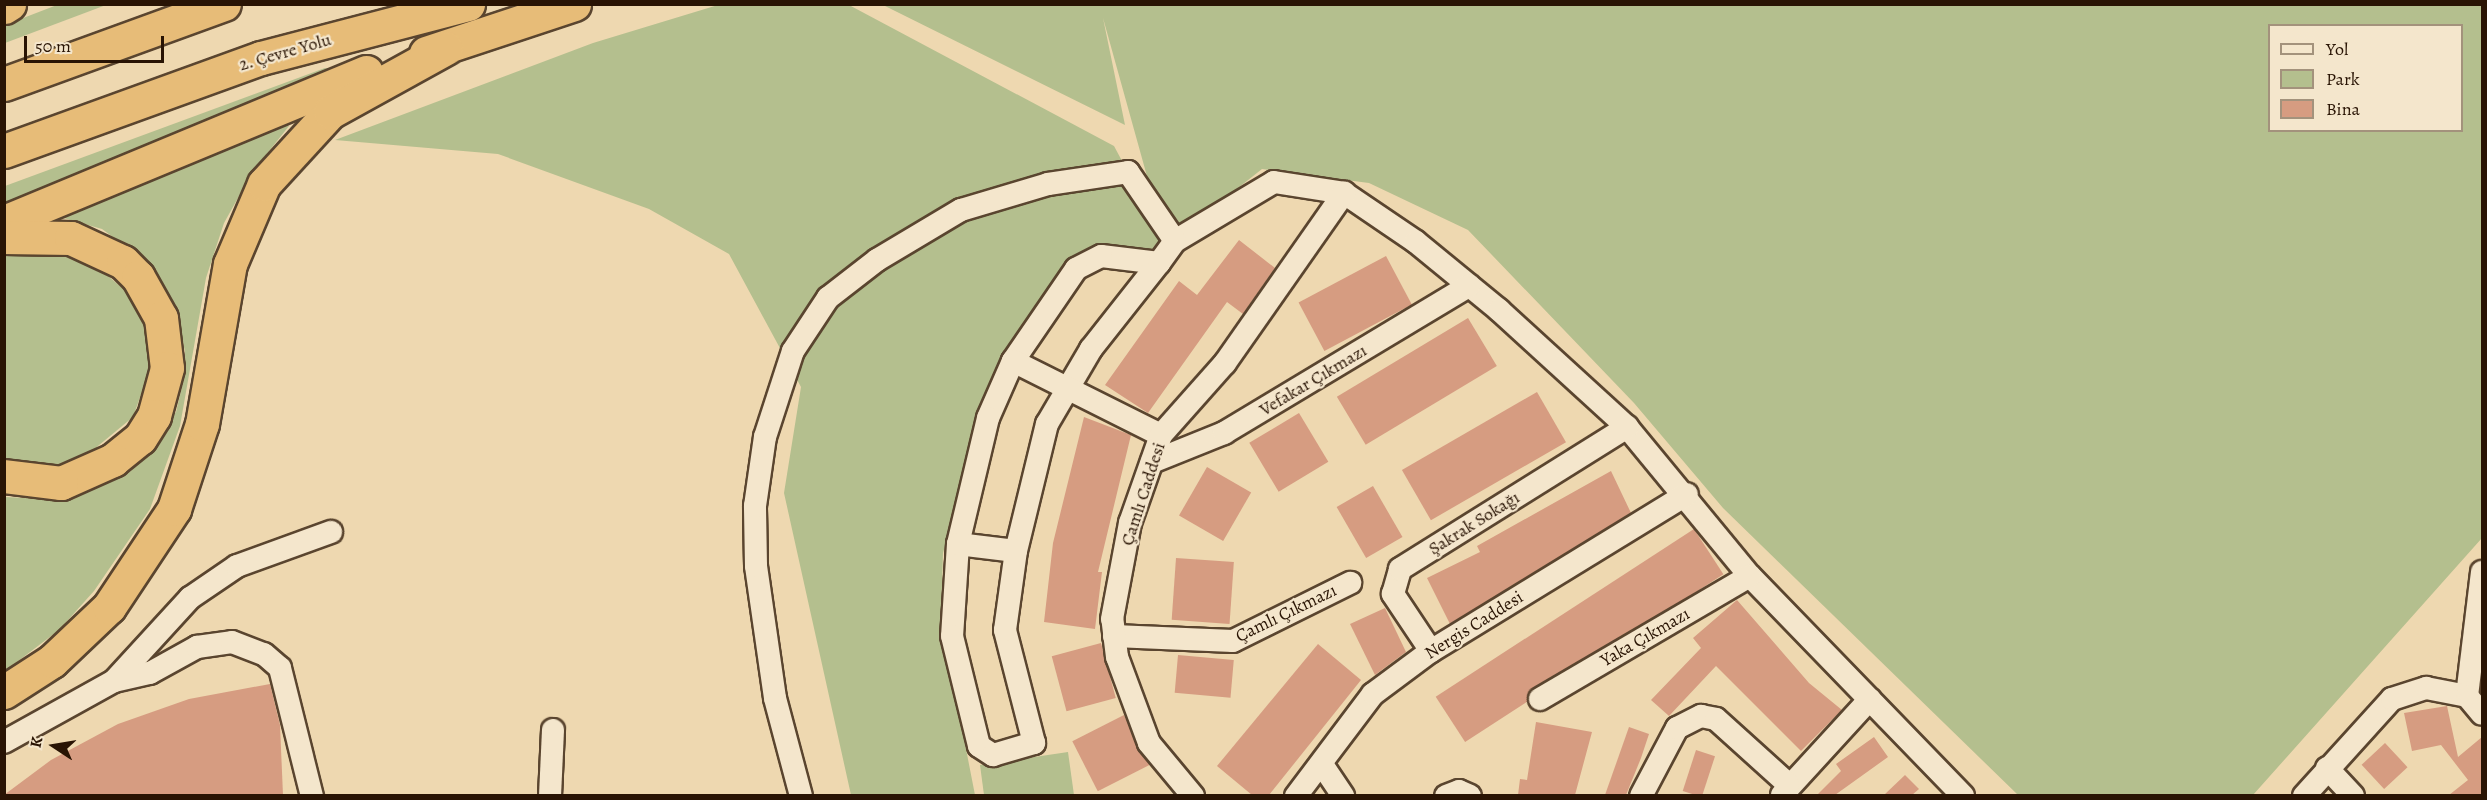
<!DOCTYPE html>
<meta charset="utf-8">
<style>
body{margin:0}
#map{position:relative;width:2487px;height:800px;overflow:hidden;background:#eed8b0;font-family:Alegreya,serif}
div>[style]{position:absolute}
.green>*{inset:0;background:#b4bf8e}
.stream>*{height:5px;margin:-2.5px;padding:0 2.5px;transform-origin:2.5px;border-radius:2.5px;background:#a0b6b8}
.building>*{inset:0;background:#d69c81;transform-origin:0 0}
.roads{filter:drop-shadow(2px 0 #5a452f) drop-shadow(-2px 0 #5a452f) drop-shadow(0 2px #5a452f) drop-shadow(0 -2px #5a452f)}
.minor>*{height:22px;margin:-11px;padding:0 11px;transform-origin:11px;border-radius:11px;background:#f4e6cc}
.highway>*{height:33px;margin:-16.5px;padding:0 16.5px;transform-origin:16.5px;border-radius:16.5px;background:#e7bc78}
span{translate:-50% -50%;white-space:nowrap;text-align:center;line-height:1.15;-webkit-text-stroke:4.5px #f4e6cc;paint-order:stroke}
.street-label{font-size:18px;color:#291404}
.frame{position:absolute;inset:0;border:6px solid #291404;pointer-events:none}
.legend{position:absolute;left:2268px;top:24px;width:195px;height:108px;box-sizing:border-box;background:#f4e6cc;border:2px solid #a3927c;margin:0;padding:8px 10px;list-style:none;font-size:18px;color:#291404}
.legend li{display:flex;align-items:center;gap:12px;height:30px}
.legend b{width:30px;border:2px solid #a3927c}
.north{position:absolute;left:24px;top:716px;width:60px;height:60px;-webkit-text-stroke:4px #f4e6cc;paint-order:stroke;rotate:282deg;font-size:16px;font-weight:700;line-height:24px;text-align:center;color:#291404}
.north::after{content:'';display:block;margin:auto;width:21px;height:27px;background:#291404;clip-path:polygon(50% 0,100% 100%,50% 72%,0 100%)}
.scale{position:absolute;left:24px;top:36px;width:140px;height:27px;box-sizing:border-box;border:3px solid #291404;border-top:0;padding-left:8px;font-size:18px;line-height:21px;white-space:nowrap;color:#291404;-webkit-text-stroke:4px #f4e6cc;paint-order:stroke}
</style>
<div id="map">
<div class="green">
<i style="clip-path:polygon(57px 5px,106px 5px,5px 43px,5px 25px)"></i>
<i style="clip-path:polygon(evenodd,718px 5px,849px 5px,1114px 146px,1165px 241px,1103px 18px,1125px 125px,883px 5px,2482px 5px,2482px 538px,2253px 795px,2018px 795px,1723px 508px,1634px 403px,1468px 230px,1369px 183px,1262px 169px,1166px 245px,1158px 260px,1100px 252px,979px 426px,943px 553px,941px 621px,975px 795px,851px 795px,784px 493px,801px 387px,729px 254px,649px 209px,498px 154px,335px 140px,593px 43px,718px 5px,2270px 26px,2462px 26px,2462px 130px,2270px 130px,2270px 26px)"></i>
<i style="clip-path:polygon(325px 68px,332px 69px,5px 210px,5px 186px)"></i>
<i style="clip-path:polygon(286px 123px,289px 126px,253px 171px,224px 223px,206px 278px,180px 426px,150px 509px,94px 591px,59px 630px,5px 671px,5px 497px,69px 500px,131px 471px,176px 412px,184px 378px,185px 352px,176px 306px,151px 265px,102px 229px,60px 217px)"></i>
<i style="clip-path:polygon(32px 252px,75px 256px,95px 265px,127px 292px,149px 335px,149px 372px,133px 417px,81px 460px,37px 468px,5px 458px,5px 256px)"></i>
<i style="clip-path:polygon(1068px 752px,1074px 795px,984px 795px,980px 765px)"></i>
</div>
<div class="stream">
<i style="left:270px;top:154px;width:57px;rotate:-47.9deg"></i>
<i style="left:198px;top:354px;width:80px;rotate:-80deg"></i>
<i style="left:83px;top:491px;width:35px;rotate:-25deg"></i>
</div>
<div class="building">
<i style="clip-path:polygon(1239px 240px,1275px 268px,1243px 314px,1227px 302px,1148px 413px,1105px 385px,1179px 281px,1197px 295px)"></i>
<i style="left:1386px;top:256px;width:55px;height:99px;rotate:62deg"></i>
<i style="left:1468px;top:318px;width:56px;height:153px;rotate:59deg"></i>
<i style="left:1537px;top:392px;width:58px;height:156px;rotate:60deg"></i>
<i style="left:1299px;top:413px;width:57px;height:58px;rotate:59deg"></i>
<i style="clip-path:polygon(1084px 417px,1131px 435px,1098px 572px,1102px 572px,1095px 629px,1044px 622px,1053px 543px)"></i>
<i style="left:1207px;top:467px;width:51px;height:56px;rotate:30deg"></i>
<i style="clip-path:polygon(1611px 471px,1631px 513px,1450px 624px,1427px 578px,1480px 552px,1477px 546px)"></i>
<i style="left:1373px;top:486px;width:59px;height:42px;rotate:60deg"></i>
<i style="left:1694px;top:529px;width:54px;height:308px;rotate:57deg"></i>
<i style="left:1176px;top:558px;width:58px;height:62px;rotate:4deg"></i>
<i style="clip-path:polygon(1737px 600px,1809px 683px,1842px 710px,1801px 751px,1716px 666px,1669px 716px,1651px 700px,1701px 648px,1693px 638px)"></i>
<i style="clip-path:polygon(1385px 608px,1406px 652px,1375px 675px,1350px 624px)"></i>
<i style="left:1101px;top:643px;width:57px;height:51px;rotate:75deg"></i>
<i style="clip-path:polygon(1318px 644px,1361px 680px,1269px 795px,1252px 795px,1217px 766px)"></i>
<i style="left:1178px;top:655px;width:56px;height:38px;rotate:5deg"></i>
<i style="clip-path:polygon(270px 684px,280px 725px,283px 795px,4px 795px,51px 760px,118px 724px,189px 699px)"></i>
<i style="clip-path:polygon(2447px 706px,2458px 757px,2482px 737px,2482px 795px,2449px 795px,2468px 780px,2441px 745px,2412px 751px,2404px 713px)"></i>
<i style="left:1124px;top:715px;width:56px;height:58px;rotate:63deg"></i>
<i style="clip-path:polygon(1536px 722px,1592px 732px,1575px 795px,1518px 795px,1520px 779px,1527px 780px)"></i>
<i style="clip-path:polygon(1629px 727px,1649px 734px,1641px 758px,1626px 795px,1605px 795px)"></i>
<i style="clip-path:polygon(1874px 737px,1888px 757px,1835px 795px,1817px 795px,1841px 771px,1836px 764px)"></i>
<i style="left:2385px;top:743px;width:33px;height:32px;rotate:47deg"></i>
<i style="left:1696px;top:750px;width:20px;height:43px;rotate:18deg"></i>
<i style="clip-path:polygon(1905px 775px,1919px 789px,1912px 795px,1884px 795px)"></i>
</div>
<div class="roads">
<div class="minor">
<i style="left:1159px;top:263px;width:58px;rotate:-173.1deg"></i>
<i style="left:1101px;top:256px;width:28px;rotate:153deg"></i>
<i style="left:1076px;top:269px;width:112px;rotate:124.4deg"></i>
<i style="left:1013px;top:361px;width:62px;rotate:113.7deg"></i>
<i style="left:988px;top:418px;width:130px;rotate:103.4deg"></i>
<i style="left:958px;top:544px;width:92px;rotate:93.7deg"></i>
<i style="left:952px;top:636px;width:113px;rotate:76.2deg"></i>
<i style="left:979px;top:746px;width:17px;rotate:33deg"></i>
<i style="left:993px;top:755px;width:43px;rotate:-16.3deg"></i>
<i style="left:1034px;top:743px;width:117px;rotate:-104.4deg"></i>
<i style="left:1005px;top:630px;width:80px;rotate:-82.1deg"></i>
<i style="left:1016px;top:551px;width:131px;rotate:-76.3deg"></i>
<i style="left:1047px;top:424px;width:87px;rotate:-59.6deg"></i>
<i style="left:1091px;top:349px;width:110px;rotate:-51.7deg"></i>
<i style="left:1159px;top:263px;width:27px;rotate:-54deg"></i>
<i style="left:1175px;top:241px;width:115px;rotate:-30.8deg"></i>
<i style="left:1274px;top:182px;width:71px;rotate:8.9deg"></i>
<i style="left:1344px;top:193px;width:87px;rotate:34.2deg"></i>
<i style="left:1416px;top:242px;width:107px;rotate:39.3deg"></i>
<i style="left:1499px;top:310px;width:173px;rotate:42.4deg"></i>
<i style="left:1627px;top:427px;width:193px;rotate:50.5deg"></i>
<i style="left:1750px;top:576px;width:306px;rotate:45.9deg"></i>
<i style="left:1013px;top:361px;width:165px;rotate:26.6deg"></i>
<i style="left:1152px;top:462px;width:78px;rotate:-21.9deg"></i>
<i style="left:1224px;top:433px;width:286px;rotate:-31deg"></i>
<i style="left:958px;top:544px;width:58px;rotate:6.9deg"></i>
<i style="left:1114px;top:636px;width:119px;rotate:2.4deg"></i>
<i style="left:1233px;top:641px;width:131px;rotate:-26.4deg"></i>
<i style="left:1431px;top:651px;width:69px;rotate:-123.7deg"></i>
<i style="left:1393px;top:594px;width:26px;rotate:-74deg"></i>
<i style="left:1400px;top:569px;width:268px;rotate:-32deg"></i>
<i style="left:114px;top:681px;width:113px;rotate:-47.5deg"></i>
<i style="left:190px;top:598px;width:57px;rotate:-34.2deg"></i>
<i style="left:237px;top:566px;width:100px;rotate:-19.9deg"></i>
<i style="left:2467px;top:696px;width:125px;rotate:-83.1deg"></i>
<i style="left:1540px;top:699px;width:243px;rotate:-30.4deg"></i>
<i style="left:4px;top:742px;width:126px;rotate:-29deg"></i>
<i style="left:114px;top:681px;width:37px;rotate:-13deg"></i>
<i style="left:150px;top:673px;width:54px;rotate:-29deg"></i>
<i style="left:197px;top:647px;width:35px;rotate:-8deg"></i>
<i style="left:232px;top:642px;width:34px;rotate:21deg"></i>
<i style="left:264px;top:654px;width:21px;rotate:41deg"></i>
<i style="left:280px;top:668px;width:132px;rotate:76deg"></i>
<i style="left:1323px;top:766px;width:36px;rotate:56deg"></i>
<i style="left:2327px;top:768px;width:38px;rotate:47deg"></i>
<i style="left:1782px;top:795px;width:130px;rotate:-47.5deg"></i>
<i style="left:550px;top:796px;width:66px;rotate:-87.4deg"></i>
<i style="left:801px;top:796px;width:101px;rotate:-104.9deg"></i>
<i style="left:775px;top:698px;width:133px;rotate:-98.2deg"></i>
<i style="left:756px;top:566px;width:60px;rotate:-91deg"></i>
<i style="left:755px;top:506px;width:70px;rotate:-81.8deg"></i>
<i style="left:765px;top:437px;width:90px;rotate:-72deg"></i>
<i style="left:793px;top:351px;width:64px;rotate:-56.6deg"></i>
<i style="left:828px;top:298px;width:62px;rotate:-37.8deg"></i>
<i style="left:877px;top:260px;width:98px;rotate:-30.8deg"></i>
<i style="left:961px;top:210px;width:91px;rotate:-16.6deg"></i>
<i style="left:1048px;top:184px;width:81px;rotate:-8.5deg"></i>
<i style="left:1128px;top:172px;width:83px;rotate:55.7deg"></i>
<i style="left:1193px;top:796px;width:69px;rotate:-129.7deg"></i>
<i style="left:1149px;top:743px;width:92px;rotate:-110.4deg"></i>
<i style="left:1117px;top:657px;width:38px;rotate:-97deg"></i>
<i style="left:1112px;top:619px;width:98px;rotate:-79.4deg"></i>
<i style="left:1130px;top:523px;width:93px;rotate:-70.6deg"></i>
<i style="left:1161px;top:435px;width:96px;rotate:-48.4deg"></i>
<i style="left:1225px;top:363px;width:208px;rotate:-55deg"></i>
<i style="left:1296px;top:796px;width:128px;rotate:-53deg"></i>
<i style="left:1373px;top:694px;width:72px;rotate:-36.6deg"></i>
<i style="left:1431px;top:651px;width:300px;rotate:-31.5deg"></i>
<i style="left:1446px;top:796px;width:14px;rotate:-21deg"></i>
<i style="left:1459px;top:791px;width:12px;rotate:24deg"></i>
<i style="left:1641px;top:796px;width:77px;rotate:-62.1deg"></i>
<i style="left:1677px;top:728px;width:27px;rotate:-27deg"></i>
<i style="left:1701px;top:716px;width:15px;rotate:11deg"></i>
<i style="left:1716px;top:719px;width:97px;rotate:42.1deg"></i>
<i style="left:2304px;top:796px;width:131px;rotate:-47.8deg"></i>
<i style="left:2392px;top:699px;width:36px;rotate:-18deg"></i>
<i style="left:2426px;top:688px;width:42px;rotate:11deg"></i>
<i style="left:2467px;top:696px;width:23px;rotate:50deg"></i>
</div>
<div class="highway">
<i style="left:4px;top:7px;width:6px;rotate:-31deg"></i>
<i style="left:426px;top:53px;width:156px;rotate:-18.3deg"></i>
<i style="left:4px;top:84px;width:234px;rotate:-20deg"></i>
<i style="left:4px;top:151px;width:273px;rotate:-19.9deg"></i>
<i style="left:261px;top:58px;width:214px;rotate:-14.6deg"></i>
<i style="left:4px;top:222px;width:392px;rotate:-22.5deg"></i>
<i style="left:4px;top:237px;width:67px;rotate:0.9deg"></i>
<i style="left:71px;top:238px;width:57px;rotate:24.8deg"></i>
<i style="left:123px;top:262px;width:21px;rotate:45deg"></i>
<i style="left:138px;top:277px;width:47px;rotate:60.7deg"></i>
<i style="left:161px;top:318px;width:50px;rotate:83.2deg"></i>
<i style="left:167px;top:368px;width:50px;rotate:105.2deg"></i>
<i style="left:154px;top:416px;width:26px;rotate:122deg"></i>
<i style="left:140px;top:438px;width:35px;rotate:141deg"></i>
<i style="left:113px;top:460px;width:57px;rotate:156.1deg"></i>
<i style="left:61px;top:483px;width:57px;rotate:-173deg"></i>
<i style="left:4px;top:692px;width:57px;rotate:-32.9deg"></i>
<i style="left:52px;top:661px;width:79px;rotate:-43.5deg"></i>
<i style="left:109px;top:607px;width:118px;rotate:-56.4deg"></i>
<i style="left:174px;top:509px;width:89px;rotate:-71.8deg"></i>
<i style="left:202px;top:424px;width:162px;rotate:-80.1deg"></i>
<i style="left:230px;top:264px;width:87px;rotate:-67deg"></i>
<i style="left:264px;top:184px;width:98px;rotate:-47.5deg"></i>
<i style="left:330px;top:112px;width:132px;rotate:-28.9deg"></i>
</div>
</div>
<div class="street-label">
<span style="left:285px;top:52px;rotate:-16deg">2. Çevre Yolu</span>
<span style="left:1313px;top:380px;rotate:-31deg">Vefakar Çıkmazı</span>
<span style="left:1143px;top:494px;rotate:-72deg">Çamlı Caddesi</span>
<span style="left:1474px;top:523px;rotate:-32deg">Şakrak Sokağı</span>
<span style="left:1286px;top:613px;rotate:-26deg">Çamlı Çıkmazı</span>
<span style="left:1474px;top:625px;rotate:-32deg">Nergis Caddesi</span>
<span style="left:1645px;top:637px;rotate:-30deg">Yaka Çıkmazı</span>
</div>
<div class="frame"></div>
<ul class="legend">
<li><b style="height:8px;background:#f4e6cc"></b>Yol</li>
<li><b style="height:16px;background:#b4bf8e"></b>Park</li>
<li><b style="height:16px;background:#d69c81"></b>Bina</li>
</ul>
<div class="north">K</div>
<div class="scale">50 m</div>
</div>
